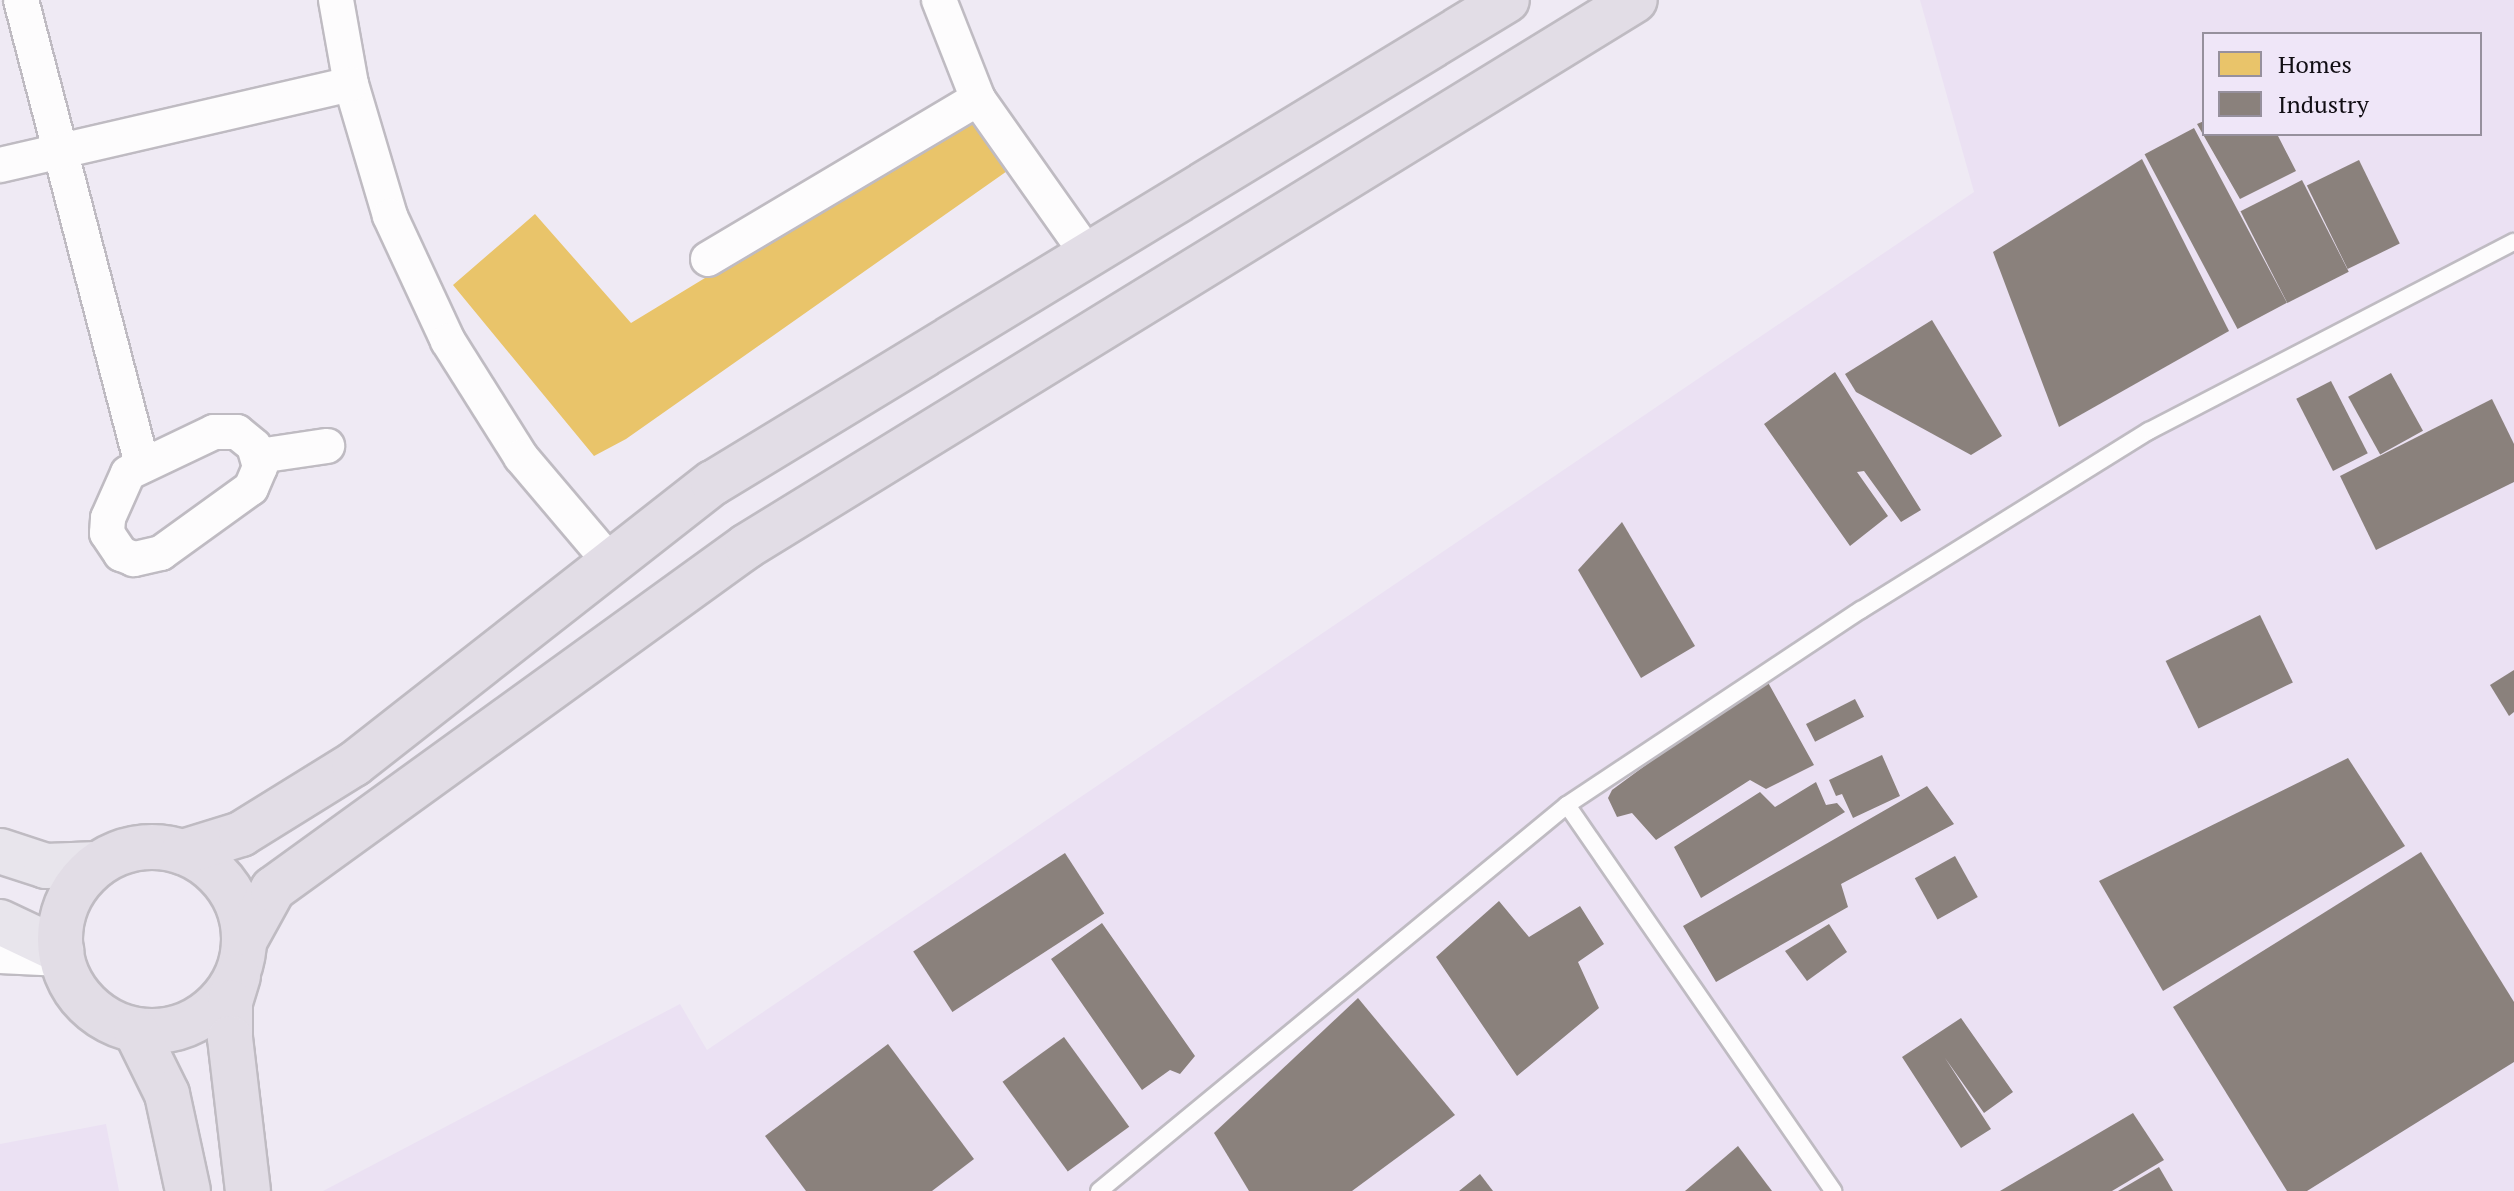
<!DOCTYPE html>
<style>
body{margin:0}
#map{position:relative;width:2514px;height:1191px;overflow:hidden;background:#efeaf4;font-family:"PT Serif",serif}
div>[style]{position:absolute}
.built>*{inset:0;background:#ebe1f3}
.homes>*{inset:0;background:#e9c46a}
.industry>*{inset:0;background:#8a817c;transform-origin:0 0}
.roads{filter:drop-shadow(2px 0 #bfbbc2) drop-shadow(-2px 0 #bfbbc2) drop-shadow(0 2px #bfbbc2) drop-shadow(0 -2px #bfbbc2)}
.service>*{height:16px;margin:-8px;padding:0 8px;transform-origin:8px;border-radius:8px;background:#fdfcfd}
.minor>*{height:34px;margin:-17px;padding:0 17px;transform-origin:17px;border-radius:17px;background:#fdfcfd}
.primary>*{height:44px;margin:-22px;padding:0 22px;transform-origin:22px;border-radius:22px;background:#e8e5ec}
.trunk>*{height:44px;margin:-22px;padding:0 22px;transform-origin:22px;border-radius:22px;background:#e2dde6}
.trunk>.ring{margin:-22px;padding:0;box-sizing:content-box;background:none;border:44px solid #e2dde6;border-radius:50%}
span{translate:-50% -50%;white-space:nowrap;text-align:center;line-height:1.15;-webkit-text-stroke:8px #efe6f8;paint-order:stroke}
.legend{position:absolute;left:2202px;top:32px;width:280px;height:104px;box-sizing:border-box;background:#efe6f8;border:2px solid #96909d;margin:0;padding:10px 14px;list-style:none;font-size:24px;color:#110e14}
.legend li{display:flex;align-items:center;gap:16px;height:40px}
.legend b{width:40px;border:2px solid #96909d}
</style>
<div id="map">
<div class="built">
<i style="clip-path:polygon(evenodd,1920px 0,2514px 0,2514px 1191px,323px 1191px,680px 1004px,707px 1050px,1974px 192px,1920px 0,2204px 34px,2480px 34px,2480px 134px,2204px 134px,2204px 34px)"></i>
<i style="clip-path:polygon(106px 1124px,119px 1191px,0 1191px,0 1144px)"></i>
</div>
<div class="homes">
<i style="clip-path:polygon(973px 115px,1010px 169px,626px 439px,594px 456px,453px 285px,535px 214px,631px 323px)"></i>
</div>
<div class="industry">
<i style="clip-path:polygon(2204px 121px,2204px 134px,2277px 134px,2296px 171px,2240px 199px,2197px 124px)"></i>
<i style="left:2194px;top:128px;width:198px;height:56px;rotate:62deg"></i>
<i style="clip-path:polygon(2142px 159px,2229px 331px,2059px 427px,1993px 252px)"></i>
<i style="left:2359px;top:160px;width:93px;height:58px;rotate:64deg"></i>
<i style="left:2302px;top:180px;width:103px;height:69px;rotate:63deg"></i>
<i style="clip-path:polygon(1932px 320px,2002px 436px,1971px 455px,1856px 392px,1845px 374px)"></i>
<i style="clip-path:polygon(1835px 372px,1921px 510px,1901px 522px,1864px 471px,1857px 472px,1888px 516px,1850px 546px,1764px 424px)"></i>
<i style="left:2391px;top:373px;width:66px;height:49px;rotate:61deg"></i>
<i style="left:2331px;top:381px;width:81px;height:39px;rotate:63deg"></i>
<i style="clip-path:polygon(2492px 399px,2514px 444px,2514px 482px,2376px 550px,2340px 476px)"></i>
<i style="clip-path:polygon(1622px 522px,1695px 646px,1641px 678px,1578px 570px)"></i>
<i style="left:2260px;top:615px;width:75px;height:105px;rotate:64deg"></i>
<i style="clip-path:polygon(2514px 670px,2514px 712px,2509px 716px,2490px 685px)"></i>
<i style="clip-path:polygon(1765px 677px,1814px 765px,1766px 789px,1750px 780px,1656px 840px,1632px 813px,1617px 817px,1608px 798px,1612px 790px)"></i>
<i style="left:1855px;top:699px;width:20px;height:55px;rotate:63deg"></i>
<i style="clip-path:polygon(1882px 755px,1900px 796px,1853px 818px,1842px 794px,1836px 796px,1829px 780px)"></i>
<i style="clip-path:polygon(2348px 758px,2405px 846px,2163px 991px,2099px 881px)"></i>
<i style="clip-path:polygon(1816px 782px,1826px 805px,1837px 803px,1845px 812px,1701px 898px,1674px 847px,1760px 792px,1775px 807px)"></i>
<i style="clip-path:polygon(1927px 786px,1954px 824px,1841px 884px,1848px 907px,1716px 982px,1683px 926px)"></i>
<i style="clip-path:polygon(2421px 852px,2514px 1002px,2514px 1062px,2307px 1191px,2287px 1191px,2173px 1007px)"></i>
<i style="left:1065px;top:853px;width:72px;height:181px;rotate:57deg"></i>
<i style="left:1955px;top:856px;width:47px;height:46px;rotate:61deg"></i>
<i style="clip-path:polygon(1499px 901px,1529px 937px,1580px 906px,1604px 944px,1578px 962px,1599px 1008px,1517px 1076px,1436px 957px)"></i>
<i style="clip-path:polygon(1102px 923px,1195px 1056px,1180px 1074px,1170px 1070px,1142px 1090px,1051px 959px)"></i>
<i style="clip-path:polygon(1829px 924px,1847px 952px,1807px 981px,1785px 951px)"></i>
<i style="clip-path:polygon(1358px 998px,1455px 1115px,1352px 1191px,1249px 1191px,1214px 1133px)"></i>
<i style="clip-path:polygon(1961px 1018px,2013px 1092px,1984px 1113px,1945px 1058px,1991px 1129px,1961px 1148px,1902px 1057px)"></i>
<i style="left:1064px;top:1037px;width:111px;height:76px;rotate:54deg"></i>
<i style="clip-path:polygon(888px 1044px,974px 1159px,932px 1191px,806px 1191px,765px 1136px)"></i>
<i style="clip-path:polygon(2133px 1113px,2164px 1160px,2112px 1191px,2000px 1191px)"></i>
<i style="clip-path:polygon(1738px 1146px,1772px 1191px,1685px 1191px)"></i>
<i style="clip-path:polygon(2159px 1167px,2173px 1191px,2118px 1191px)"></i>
<i style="clip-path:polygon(1480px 1174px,1493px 1191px,1459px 1191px)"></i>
</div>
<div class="roads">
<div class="service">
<i style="left:1567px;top:805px;width:469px;rotate:55.4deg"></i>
<i style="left:1099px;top:1191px;width:607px;rotate:-39.52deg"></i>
<i style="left:1567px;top:805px;width:353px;rotate:-33.6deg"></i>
<i style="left:1861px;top:610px;width:339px;rotate:-31.9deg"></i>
<i style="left:2149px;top:431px;width:411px;rotate:-27.4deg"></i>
</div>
<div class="minor">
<i style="left:21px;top:0;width:479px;rotate:75.4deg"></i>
<i style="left:336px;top:0;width:85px;rotate:79.9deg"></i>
<i style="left:351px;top:84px;width:138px;rotate:73.5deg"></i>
<i style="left:390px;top:216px;width:138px;rotate:65.1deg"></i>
<i style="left:448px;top:341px;width:137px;rotate:57.8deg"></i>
<i style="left:521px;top:457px;width:138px;rotate:49.7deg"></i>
<i style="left:939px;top:0;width:106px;rotate:68.5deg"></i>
<i style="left:978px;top:99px;width:191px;rotate:54.8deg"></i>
<i style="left:0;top:165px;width:360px;rotate:-13deg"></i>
<i style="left:708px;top:259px;width:314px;rotate:-30.7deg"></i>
<i style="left:214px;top:432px;width:23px"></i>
<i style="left:237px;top:432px;width:22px;rotate:39deg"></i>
<i style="left:254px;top:446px;width:22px;rotate:74deg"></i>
<i style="left:260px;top:467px;width:23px;rotate:113deg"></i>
<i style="left:251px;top:488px;width:111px;rotate:144.2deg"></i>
<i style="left:161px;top:553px;width:28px;rotate:167deg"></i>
<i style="left:134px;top:559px;width:14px;rotate:-159deg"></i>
<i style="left:121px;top:554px;width:25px;rotate:-124deg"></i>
<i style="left:107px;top:533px;width:15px;rotate:-86deg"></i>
<i style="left:108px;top:518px;width:49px;rotate:-66deg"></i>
<i style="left:128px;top:473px;width:95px;rotate:-25.5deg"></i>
<i style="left:259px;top:456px;width:69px;rotate:-8.4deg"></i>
<i style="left:0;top:956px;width:62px;rotate:2.8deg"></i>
</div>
<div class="primary">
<i style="left:0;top:851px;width:48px;rotate:18.1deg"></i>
<i style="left:46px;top:866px;width:52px;rotate:-2.2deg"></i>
<i style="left:0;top:922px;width:68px;rotate:25.4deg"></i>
</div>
<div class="trunk">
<i class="ring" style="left:60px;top:847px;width:140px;height:140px"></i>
<i style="left:183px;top:852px;width:61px;rotate:-17.2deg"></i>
<i style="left:241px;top:834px;width:133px;rotate:-31.8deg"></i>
<i style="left:354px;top:764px;width:456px;rotate:-38.1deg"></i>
<i style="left:713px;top:483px;width:929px;rotate:-31.31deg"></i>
<i style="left:245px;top:940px;width:58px;rotate:-61.2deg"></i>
<i style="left:273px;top:889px;width:585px;rotate:-35.89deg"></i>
<i style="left:747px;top:546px;width:1042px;rotate:-31.59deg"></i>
<i style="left:238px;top:976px;width:27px;rotate:107deg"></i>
<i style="left:230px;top:1002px;width:36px;rotate:90deg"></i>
<i style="left:230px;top:1038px;width:154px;rotate:83.3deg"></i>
<i style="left:136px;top:1031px;width:70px;rotate:63.8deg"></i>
<i style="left:167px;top:1094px;width:99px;rotate:77.8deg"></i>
</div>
</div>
<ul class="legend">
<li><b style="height:22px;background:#e9c46a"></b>Homes</li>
<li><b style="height:22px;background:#8a817c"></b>Industry</li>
</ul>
</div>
